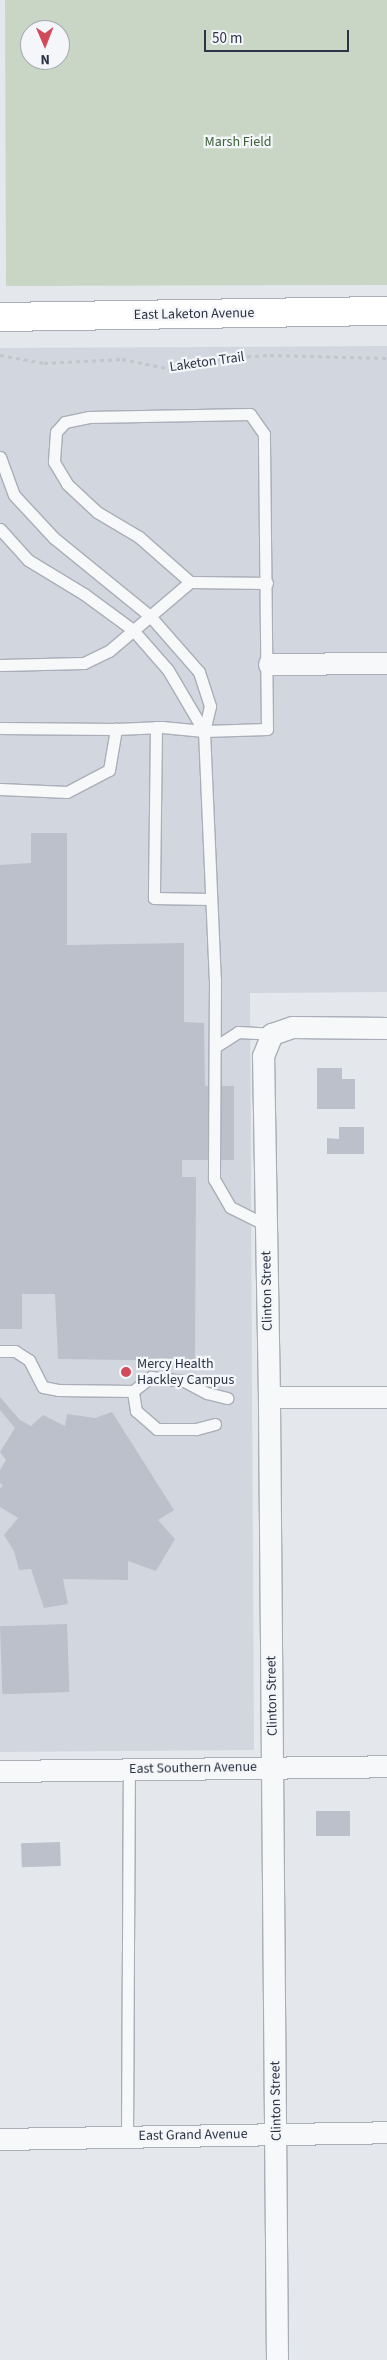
<!DOCTYPE html>
<style>
body{margin:0}
#map{position:relative;width:387px;height:2360px;overflow:hidden;background:#e4e7ec;font-family:"Source Sans 3",sans-serif}
div>[style]{position:absolute}
.built>*{inset:0;background:#d2d6de}
.green>*{inset:0;background:#c9d6c5}
.building>*{inset:0;background:#bbc0ca;transform-origin:0 0}
.path>*{height:3px;margin-top:-1.5px;transform-origin:0;background:repeating-linear-gradient(90deg,#c2c5cb 0 4px,transparent 0 8px)}
.roads{filter:drop-shadow(1px 0 #a9aeb7) drop-shadow(-1px 0 #a9aeb7) drop-shadow(0 1px #a9aeb7) drop-shadow(0 -1px #a9aeb7)}
.lane>*{height:11px;margin:-5.5px;padding:0 5.5px;transform-origin:5.5px;border-radius:5.5px;background:#f7f8fa}
.street>*{height:21px;margin:-10.5px;padding:0 10.5px;transform-origin:10.5px;border-radius:10.5px;background:#f7f8fa}
.secondary>*{height:28px;margin:-14px;padding:0 14px;transform-origin:14px;border-radius:14px;background:#fff}
.dots>*{width:14px;height:14px;translate:-50% -50%;box-sizing:border-box;border:2px solid #f4f6f9;border-radius:50%}
span{translate:-50% -50%;white-space:nowrap;text-align:center;line-height:1.15;-webkit-text-stroke:4.5px #f4f6f9;paint-order:stroke}
.park-label{font-size:14px;color:#3f6138}
.street-label{font-size:14px;color:#2b3445}
.poi-label{font-size:14px;color:#2b3445}
.left{translate:0 -50%;text-align:left}
.north{position:absolute;left:20px;top:20px;width:50px;height:50px;box-sizing:border-box;background:#f4f6f9;border:1px solid #a4a8b1;border-radius:50%;rotate:179deg;font-size:14px;font-weight:700;line-height:20px;text-align:center;color:#2b3445}
.north::after{content:'';display:block;margin:auto;width:18px;height:22px;background:#d1495b;clip-path:polygon(50% 0,100% 100%,50% 72%,0 100%)}
.scale{position:absolute;left:204px;top:30px;width:145px;height:22px;box-sizing:border-box;border:2px solid #2b3445;border-top:0;padding-left:6px;font-size:15px;line-height:18px;white-space:nowrap;color:#2b3445;-webkit-text-stroke:4px #f4f6f9;paint-order:stroke}
</style>
<div id="map">
<div class="built">
<i style="clip-path:polygon(387px 346px,387px 992px,250px 993px,254px 1750px,0 1752px,0 348px)"></i>
</div>
<div class="green">
<i style="clip-path:polygon(evenodd,5px 0,387px 0,387px 285px,6px 286px,5px 0,30px 30px,60px 30px,60px 60px,30px 60px,30px 30px)"></i>
</div>
<div class="building">
<i style="clip-path:polygon(31px 833px,67px 833px,67px 945px,184px 943px,184px 1022px,204px 1023px,205px 1086px,234px 1086px,234px 1160px,182px 1160px,182px 1177px,196px 1177px,195px 1361px,58px 1359px,55px 1294px,22px 1294px,22px 1329px,0 1329px,0 865px,31px 863px)"></i>
<i style="clip-path:polygon(317px 1068px,342px 1068px,342px 1079px,355px 1079px,355px 1109px,317px 1109px)"></i>
<i style="clip-path:polygon(339px 1127px,364px 1127px,364px 1154px,327px 1154px,327px 1138px,339px 1139px)"></i>
<i style="clip-path:polygon(0 1397px,20px 1420px,31px 1426px,43px 1415px,65px 1426px,67px 1414px,95px 1418px,112px 1412px,174px 1510px,158px 1520px,175px 1539px,156px 1571px,128px 1561px,128px 1580px,63px 1579px,68px 1604px,44px 1608px,31px 1569px,19px 1570px,14px 1551px,4px 1535px,18px 1518px,0 1507px,0 1489px,3px 1485px,0 1483px,0 1470px,6px 1460px,0 1452px,15px 1428px,0 1410px)"></i>
<i style="left:67px;top:1624px;width:68px;height:67px;rotate:88deg"></i>
<i style="left:316px;top:1811px;width:34px;height:25px"></i>
<i style="left:60px;top:1842px;width:24px;height:39px;rotate:88deg"></i>
</div>
<div class="path">
<i style="left:0;top:355px;width:45px;rotate:10.3deg"></i>
<i style="left:44px;top:363px;width:78px;rotate:-2.9deg"></i>
<i style="left:122px;top:359px;width:50px;rotate:11.5deg"></i>
<i style="left:171px;top:369px;width:53px;rotate:-11.9deg"></i>
<i style="left:223px;top:358px;width:47px;rotate:-3.7deg"></i>
<i style="left:270px;top:355px;width:117px;rotate:1.5deg"></i>
</div>
<div class="roads">
<div class="lane">
<i style="left:0;top:457px;width:40px;rotate:69.8deg"></i>
<i style="left:14px;top:495px;width:59px;rotate:47.1deg"></i>
<i style="left:54px;top:538px;width:124px;rotate:39.1deg"></i>
<i style="left:150px;top:616px;width:74px;rotate:48.8deg"></i>
<i style="left:199px;top:672px;width:36px;rotate:72deg"></i>
<i style="left:210px;top:706px;width:26px;rotate:103deg"></i>
<i style="left:204px;top:731px;width:248px;rotate:87.5deg"></i>
<i style="left:215px;top:979px;width:200px;rotate:90.3deg"></i>
<i style="left:214px;top:1179px;width:32px;rotate:60deg"></i>
<i style="left:230px;top:1207px;width:40px;rotate:26.6deg"></i>
<i style="left:0;top:529px;width:42px;rotate:47.9deg"></i>
<i style="left:28px;top:560px;width:66px;rotate:31.3deg"></i>
<i style="left:84px;top:594px;width:61px;rotate:36.3deg"></i>
<i style="left:133px;top:630px;width:53px;rotate:48.8deg"></i>
<i style="left:168px;top:670px;width:71px;rotate:59.5deg"></i>
<i style="left:0;top:665px;width:84px;rotate:-1.4deg"></i>
<i style="left:84px;top:663px;width:28px;rotate:-26deg"></i>
<i style="left:109px;top:651px;width:106px;rotate:-40.4deg"></i>
<i style="left:190px;top:582px;width:77px;rotate:0.7deg"></i>
<i style="left:156px;top:727px;width:171px;rotate:90.7deg"></i>
<i style="left:154px;top:898px;width:56px;rotate:1deg"></i>
<i style="left:0;top:728px;width:116px;rotate:0.5deg"></i>
<i style="left:0;top:789px;width:67px;rotate:2.6deg"></i>
<i style="left:67px;top:792px;width:47px;rotate:-27.6deg"></i>
<i style="left:109px;top:770px;width:42px;rotate:-80.3deg"></i>
<i style="left:116px;top:729px;width:46px;rotate:-2.5deg"></i>
<i style="left:162px;top:727px;width:42px;rotate:5.4deg"></i>
<i style="left:204px;top:731px;width:63px;rotate:-1.8deg"></i>
<i style="left:267px;top:729px;width:295px;rotate:-90.6deg"></i>
<i style="left:264px;top:434px;width:24px;rotate:-125deg"></i>
<i style="left:250px;top:414px;width:161px;rotate:178.9deg"></i>
<i style="left:89px;top:417px;width:25px;rotate:168deg"></i>
<i style="left:65px;top:422px;width:13px;rotate:132deg"></i>
<i style="left:56px;top:432px;width:30px;rotate:94deg"></i>
<i style="left:54px;top:462px;width:26px;rotate:59deg"></i>
<i style="left:67px;top:484px;width:41px;rotate:43deg"></i>
<i style="left:97px;top:512px;width:49px;rotate:30.8deg"></i>
<i style="left:139px;top:537px;width:68px;rotate:41.4deg"></i>
<i style="left:215px;top:1047px;width:27px;rotate:-33deg"></i>
<i style="left:238px;top:1032px;width:34px;rotate:3deg"></i>
<i style="left:0;top:1351px;width:15px"></i>
<i style="left:15px;top:1351px;width:17px;rotate:33deg"></i>
<i style="left:29px;top:1360px;width:30px;rotate:63deg"></i>
<i style="left:43px;top:1387px;width:15px;rotate:11deg"></i>
<i style="left:58px;top:1390px;width:75px;rotate:0.8deg"></i>
<i style="left:215px;top:1424px;width:20px;rotate:165deg"></i>
<i style="left:196px;top:1429px;width:39px;rotate:180deg"></i>
<i style="left:157px;top:1429px;width:28px;rotate:-139deg"></i>
<i style="left:136px;top:1411px;width:20px;rotate:-99deg"></i>
<i style="left:133px;top:1391px;width:23px;rotate:-38deg"></i>
<i style="left:151px;top:1377px;width:33px;rotate:7deg"></i>
<i style="left:184px;top:1381px;width:26px;rotate:28deg"></i>
<i style="left:207px;top:1393px;width:21px;rotate:14deg"></i>
<i style="left:127px;top:2137px;width:368px;rotate:-89.7deg"></i>
</div>
<div class="street">
<i style="left:269px;top:664px;width:118px;rotate:-0.5deg"></i>
<i style="left:269px;top:1397px;width:118px"></i>
<i style="left:0;top:1771px;width:387px;rotate:-0.7deg"></i>
<i style="left:0;top:2139px;width:387px;rotate:-1deg"></i>
<i style="left:277px;top:2360px;width:963px;rotate:-90.48deg"></i>
<i style="left:269px;top:1397px;width:341px;rotate:-91deg"></i>
<i style="left:263px;top:1056px;width:24px;rotate:-68deg"></i>
<i style="left:272px;top:1034px;width:21px;rotate:-19deg"></i>
<i style="left:292px;top:1027px;width:95px;rotate:0.6deg"></i>
</div>
<div class="secondary">
<i style="left:0;top:317px;width:387px;rotate:-0.9deg"></i>
</div>
</div>
<div class="dots">
<i style="left:126px;top:1372px;background:#d1495b"></i>
</div>
<div class="park-label">
<span style="left:238px;top:142px">Marsh Field</span>
</div>
<div class="street-label">
<span style="left:194px;top:314px;rotate:-1deg">East Laketon Avenue</span>
<span style="left:207px;top:362px;rotate:-8deg">Laketon Trail</span>
<span style="left:267px;top:1291px;rotate:-91deg">Clinton Street</span>
<span style="left:272px;top:1696px;rotate:-91deg">Clinton Street</span>
<span style="left:193px;top:1768px;rotate:-1deg">East Southern Avenue</span>
<span style="left:276px;top:2101px;rotate:-91deg">Clinton Street</span>
<span style="left:193px;top:2135px;rotate:-1deg">East Grand Avenue</span>
</div>
<div class="poi-label">
<span class="left" style="left:137px;top:1372px">Mercy Health<br>Hackley Campus</span>
</div>
<div class="north">N</div>
<div class="scale">50 m</div>
</div>
